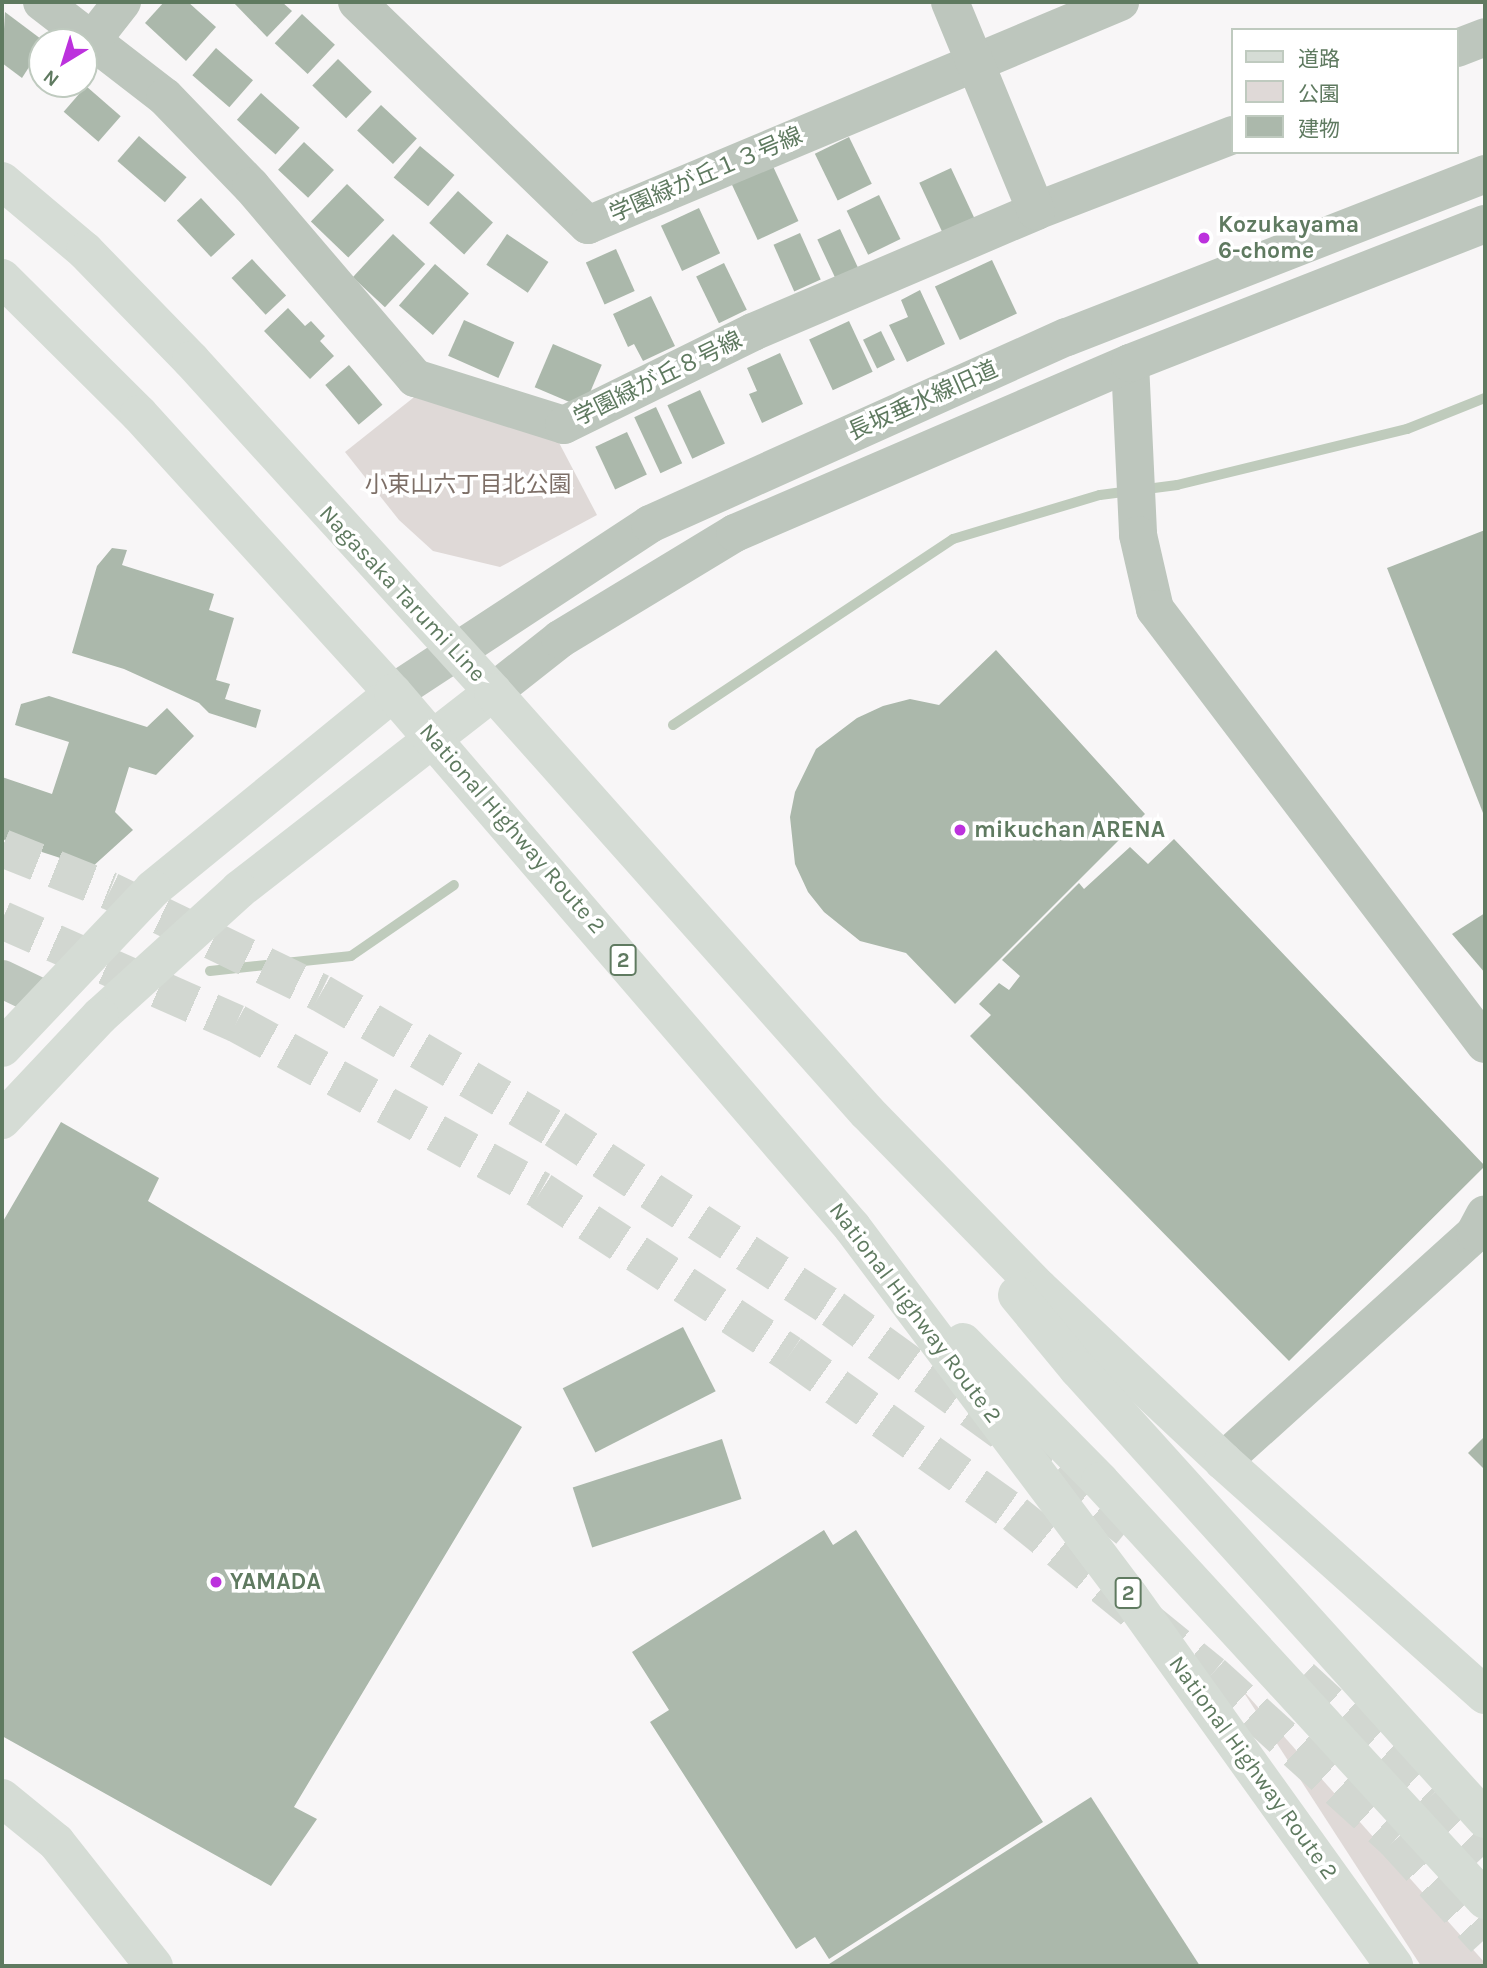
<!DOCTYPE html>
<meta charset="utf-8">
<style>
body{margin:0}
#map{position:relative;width:1487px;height:1968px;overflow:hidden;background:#f8f6f7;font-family:Karla,"Noto Sans JP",sans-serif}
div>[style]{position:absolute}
.green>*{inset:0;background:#dfd9d7}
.stream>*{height:10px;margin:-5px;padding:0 5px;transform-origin:5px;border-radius:5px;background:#bfcbbc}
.building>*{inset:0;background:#abb8ab;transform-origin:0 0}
.highway-tunnel>*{height:38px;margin-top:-19px;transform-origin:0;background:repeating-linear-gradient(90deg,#d2d7d1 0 38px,transparent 0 57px)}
.minor>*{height:38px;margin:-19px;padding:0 19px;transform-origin:19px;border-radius:19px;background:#bdc6bd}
.major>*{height:38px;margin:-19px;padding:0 19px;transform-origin:19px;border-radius:19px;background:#d5dcd5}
.highway>*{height:38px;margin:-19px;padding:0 19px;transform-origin:19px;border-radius:19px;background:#d5dcd5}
.dots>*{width:19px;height:19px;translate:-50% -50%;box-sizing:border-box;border:4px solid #fff;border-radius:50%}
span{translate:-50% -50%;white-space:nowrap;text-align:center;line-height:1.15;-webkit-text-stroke:7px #fff;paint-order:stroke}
.shield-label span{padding:2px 5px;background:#fff;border:2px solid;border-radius:5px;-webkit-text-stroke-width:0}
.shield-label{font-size:21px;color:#5f7a60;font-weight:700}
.street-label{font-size:23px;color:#5f7a60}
.poi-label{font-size:23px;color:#5f7a60;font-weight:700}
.left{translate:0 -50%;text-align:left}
.park-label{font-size:23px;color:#7d6f67}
.frame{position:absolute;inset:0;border:4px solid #5f7a60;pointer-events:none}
.legend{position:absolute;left:1231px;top:28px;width:228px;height:126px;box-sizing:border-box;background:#fff;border:2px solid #bfcabf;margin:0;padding:9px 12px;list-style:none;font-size:21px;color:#5f7a60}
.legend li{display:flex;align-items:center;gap:14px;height:35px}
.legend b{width:35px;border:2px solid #bfcabf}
.north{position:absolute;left:28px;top:28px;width:70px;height:70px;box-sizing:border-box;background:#fff;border:2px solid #bfcabf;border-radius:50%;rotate:218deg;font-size:19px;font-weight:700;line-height:28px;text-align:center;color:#5f7a60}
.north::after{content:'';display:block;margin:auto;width:24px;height:32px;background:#bc31dd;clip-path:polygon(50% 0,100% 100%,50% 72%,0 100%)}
</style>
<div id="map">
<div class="green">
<i style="clip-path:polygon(418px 394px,556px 437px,597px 515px,500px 567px,433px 551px,399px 520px,345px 452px)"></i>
<i style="clip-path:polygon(1241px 1688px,1485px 1963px,1485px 1966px,1421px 1966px)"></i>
</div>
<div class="stream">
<i style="left:673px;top:725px;width:336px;rotate:-33.6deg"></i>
<i style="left:953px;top:539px;width:153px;rotate:-16.7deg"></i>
<i style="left:1100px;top:495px;width:78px;rotate:-7.4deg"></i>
<i style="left:1177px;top:485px;width:237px;rotate:-13.7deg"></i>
<i style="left:1407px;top:429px;width:84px;rotate:-21.7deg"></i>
<i style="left:210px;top:971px;width:142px;rotate:-6.1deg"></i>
<i style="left:351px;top:956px;width:125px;rotate:-34.6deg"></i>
</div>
<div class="building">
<i style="clip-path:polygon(164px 2px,188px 2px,216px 27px,186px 61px,145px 23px)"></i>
<i style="clip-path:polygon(233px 2px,282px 2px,292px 11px,267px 37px)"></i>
<i style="clip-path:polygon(5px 12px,45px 42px,22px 78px,2px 63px)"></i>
<i style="left:302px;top:14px;width:45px;height:40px;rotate:43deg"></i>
<i style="left:216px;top:48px;width:49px;height:36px;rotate:41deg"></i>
<i style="left:338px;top:59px;width:47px;height:37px;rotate:44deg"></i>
<i style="left:86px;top:86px;width:46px;height:34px;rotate:41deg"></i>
<i style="left:261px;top:93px;width:52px;height:36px;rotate:42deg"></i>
<i style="left:381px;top:105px;width:49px;height:35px;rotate:43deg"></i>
<i style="left:139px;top:136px;width:63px;height:33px;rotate:41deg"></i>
<i style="left:849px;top:137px;width:52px;height:38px;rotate:64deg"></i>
<i style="left:304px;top:142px;width:41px;height:38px;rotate:43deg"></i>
<i style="left:420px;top:146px;width:45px;height:41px;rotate:40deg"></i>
<i style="left:771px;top:162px;width:65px;height:45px;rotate:65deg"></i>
<i style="left:951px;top:168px;width:56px;height:35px;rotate:65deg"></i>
<i style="left:347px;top:184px;width:52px;height:52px;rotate:44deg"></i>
<i style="left:458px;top:191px;width:47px;height:43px;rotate:42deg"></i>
<i style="left:879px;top:195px;width:49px;height:36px;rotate:64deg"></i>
<i style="left:201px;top:198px;width:50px;height:33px;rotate:47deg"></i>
<i style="left:699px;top:208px;width:50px;height:42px;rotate:65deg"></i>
<i style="left:840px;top:229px;width:43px;height:25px;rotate:65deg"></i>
<i style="left:800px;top:233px;width:51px;height:29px;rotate:66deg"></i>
<i style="left:393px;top:234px;width:44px;height:59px;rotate:43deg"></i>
<i style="left:507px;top:234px;width:50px;height:37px;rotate:34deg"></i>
<i style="left:616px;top:249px;width:46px;height:33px;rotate:66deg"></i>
<i style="left:252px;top:259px;width:50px;height:28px;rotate:47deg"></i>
<i style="left:992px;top:260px;width:59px;height:63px;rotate:65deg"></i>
<i style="left:724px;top:263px;width:52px;height:31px;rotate:64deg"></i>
<i style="left:435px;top:264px;width:45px;height:55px;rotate:41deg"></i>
<i style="clip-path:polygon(920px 290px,945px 344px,907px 362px,889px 325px,908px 317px,901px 300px)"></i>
<i style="clip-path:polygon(651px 296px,675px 346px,643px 361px,634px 344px,628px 347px,613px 314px)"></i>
<i style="clip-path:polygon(288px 308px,305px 326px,311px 321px,325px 336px,320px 341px,334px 356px,310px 379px,264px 331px)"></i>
<i style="left:464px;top:320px;width:55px;height:39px;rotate:24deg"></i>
<i style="left:849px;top:321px;width:56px;height:44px;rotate:65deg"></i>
<i style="left:881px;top:331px;width:32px;height:20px;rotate:64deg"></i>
<i style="left:553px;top:344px;width:53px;height:47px;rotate:23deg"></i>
<i style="clip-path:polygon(780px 353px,803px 404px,762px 423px,749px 394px,757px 391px,747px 368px)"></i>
<i style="left:349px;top:365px;width:52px;height:31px;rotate:50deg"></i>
<i style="left:700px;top:390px;width:59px;height:36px;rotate:65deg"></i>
<i style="left:656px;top:407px;width:62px;height:24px;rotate:65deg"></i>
<i style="left:627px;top:432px;width:47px;height:35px;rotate:65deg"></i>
<i style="clip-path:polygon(1485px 530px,1485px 812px,1483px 813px,1387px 568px)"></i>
<i style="clip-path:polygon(112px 548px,127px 550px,122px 565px,214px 594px,209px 610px,234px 618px,216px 680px,230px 684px,225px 699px,261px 710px,256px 728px,209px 713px,199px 703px,124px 669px,72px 653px,97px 566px)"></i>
<i style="clip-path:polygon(996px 650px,1145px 814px,955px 1004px,906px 953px,860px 941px,824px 912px,808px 892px,795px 864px,790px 817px,795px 792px,816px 749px,857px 718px,883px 706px,910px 699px,939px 705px)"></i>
<i style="clip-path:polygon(49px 696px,147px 727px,167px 708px,194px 736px,156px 775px,129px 767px,115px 812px,133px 830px,91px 868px,2px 839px,2px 777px,52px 794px,69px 742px,15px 725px,21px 704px)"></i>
<i style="clip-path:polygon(1174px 839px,1485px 1166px,1289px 1361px,970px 1036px,991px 1015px,979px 1004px,999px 983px,1009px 990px,1020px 976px,1002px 960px,1079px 883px,1084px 889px,1130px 847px,1148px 864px)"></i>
<i style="clip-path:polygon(1485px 913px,1485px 973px,1452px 934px)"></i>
<i style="clip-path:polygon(61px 1122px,159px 1178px,148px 1201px,522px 1427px,294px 1807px,317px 1819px,271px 1886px,2px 1736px,2px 1223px)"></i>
<i style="left:683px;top:1327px;width:72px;height:135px;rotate:63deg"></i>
<i style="clip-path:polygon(1485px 1436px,1485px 1470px,1468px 1453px)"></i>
<i style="left:722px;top:1439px;width:63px;height:157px;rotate:72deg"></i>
<i style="clip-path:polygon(824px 1530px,833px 1545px,856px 1530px,1043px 1822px,829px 1959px,815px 1937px,796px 1949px,650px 1722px,669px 1710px,632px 1652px)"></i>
<i style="clip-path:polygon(1091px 1797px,1200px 1966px,826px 1966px)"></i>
</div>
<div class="highway-tunnel">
<i style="left:2px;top:848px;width:116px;rotate:21.7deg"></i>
<i style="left:110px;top:891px;width:234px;rotate:25.8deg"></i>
<i style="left:321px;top:993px;width:271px;rotate:30.2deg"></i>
<i style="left:555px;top:1129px;width:331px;rotate:32.9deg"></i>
<i style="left:833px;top:1309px;width:276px;rotate:35.9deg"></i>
<i style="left:1057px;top:1471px;width:92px;rotate:39.2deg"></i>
<i style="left:2px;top:920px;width:256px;rotate:23.8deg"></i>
<i style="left:236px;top:1023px;width:348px;rotate:28.8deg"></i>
<i style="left:541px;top:1191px;width:298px;rotate:33.2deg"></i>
<i style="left:790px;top:1354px;width:276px;rotate:35.4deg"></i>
<i style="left:1015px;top:1514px;width:254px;rotate:39.1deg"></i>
<i style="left:1212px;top:1674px;width:247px;rotate:42.2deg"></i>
<i style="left:1395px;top:1840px;width:134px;rotate:47.7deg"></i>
<i style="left:1301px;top:1678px;width:176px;rotate:42.7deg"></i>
<i style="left:1430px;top:1797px;width:80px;rotate:46.5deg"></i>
</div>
<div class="minor">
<i style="left:42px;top:2px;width:155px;rotate:37.7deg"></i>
<i style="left:165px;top:97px;width:124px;rotate:46deg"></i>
<i style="left:251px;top:186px;width:253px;rotate:49.5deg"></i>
<i style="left:415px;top:378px;width:156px;rotate:17.5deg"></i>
<i style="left:564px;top:425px;width:211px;rotate:-26.2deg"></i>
<i style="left:753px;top:332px;width:308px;rotate:-23.1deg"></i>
<i style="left:1036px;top:211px;width:211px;rotate:-21.1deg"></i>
<i style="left:357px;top:2px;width:321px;rotate:44deg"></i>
<i style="left:588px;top:225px;width:577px;rotate:-22.74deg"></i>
<i style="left:950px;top:2px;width:226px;rotate:67.6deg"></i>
<i style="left:93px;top:39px;width:47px;rotate:-51.9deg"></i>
<i style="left:1457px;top:48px;width:30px;rotate:-21deg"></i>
<i style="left:1130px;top:363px;width:172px;rotate:87.3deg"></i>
<i style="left:1138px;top:535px;width:76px;rotate:77.1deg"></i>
<i style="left:1155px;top:609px;width:546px;rotate:52.82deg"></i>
<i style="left:493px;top:692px;width:85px;rotate:-38.3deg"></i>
<i style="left:560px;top:639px;width:205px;rotate:-31.2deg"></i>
<i style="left:735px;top:533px;width:430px;rotate:-23.3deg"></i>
<i style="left:1130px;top:363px;width:381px;rotate:-21.4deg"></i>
<i style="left:393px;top:693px;width:308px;rotate:-33.3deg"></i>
<i style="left:650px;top:524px;width:457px;rotate:-24.2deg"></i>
<i style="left:1067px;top:337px;width:449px;rotate:-21.3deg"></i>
<i style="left:2px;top:979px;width:49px;rotate:25.5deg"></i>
<i style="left:1223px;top:1461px;width:340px;rotate:-42.1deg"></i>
<i style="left:1475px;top:1233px;width:21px;rotate:-62deg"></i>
</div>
<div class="major">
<i style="left:2px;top:181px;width:109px;rotate:40.1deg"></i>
<i style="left:85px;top:251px;width:152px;rotate:45.8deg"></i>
<i style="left:191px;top:360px;width:449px;rotate:47.7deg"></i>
<i style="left:493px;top:692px;width:322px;rotate:142.1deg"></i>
<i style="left:239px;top:890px;width:188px;rotate:137.8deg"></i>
<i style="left:100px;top:1016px;width:143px;rotate:133.3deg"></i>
<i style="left:2px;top:278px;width:193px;rotate:44.8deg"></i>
<i style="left:139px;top:414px;width:377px;rotate:47.7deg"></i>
<i style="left:393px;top:693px;width:310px;rotate:140.8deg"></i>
<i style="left:153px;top:889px;width:219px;rotate:133.5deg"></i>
<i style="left:2px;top:1798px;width:70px;rotate:39.2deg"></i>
<i style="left:56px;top:1842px;width:158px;rotate:51.7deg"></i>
</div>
<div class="highway">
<i style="left:493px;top:692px;width:562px;rotate:48.32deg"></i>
<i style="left:867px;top:1112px;width:246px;rotate:45.7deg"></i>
<i style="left:1039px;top:1288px;width:253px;rotate:43.2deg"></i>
<i style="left:1223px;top:1461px;width:351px;rotate:41.8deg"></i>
<i style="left:393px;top:693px;width:704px;rotate:49.32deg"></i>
<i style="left:852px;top:1227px;width:463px;rotate:53.1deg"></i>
<i style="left:1130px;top:1597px;width:454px;rotate:54.4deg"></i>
<i style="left:1017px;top:1295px;width:96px;rotate:50.5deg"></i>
<i style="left:1078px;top:1369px;width:607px;rotate:47.87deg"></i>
<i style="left:963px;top:1342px;width:195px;rotate:45.4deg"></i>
<i style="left:1100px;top:1481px;width:569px;rotate:47.42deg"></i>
</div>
<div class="dots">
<i style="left:1204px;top:238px;background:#bc31dd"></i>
<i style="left:960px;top:830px;background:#bc31dd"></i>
<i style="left:216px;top:1582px;background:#bc31dd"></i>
</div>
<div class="shield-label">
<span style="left:623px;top:960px">2</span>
<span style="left:1128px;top:1593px">2</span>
</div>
<div class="street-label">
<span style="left:706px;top:175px;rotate:-23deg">学園緑が丘１３号線</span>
<span style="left:658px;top:379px;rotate:-26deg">学園緑が丘８号線</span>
<span style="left:923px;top:401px;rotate:-24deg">長坂垂水線旧道</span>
<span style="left:402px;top:594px;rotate:47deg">Nagasaka Tarumi Line</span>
<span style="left:512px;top:829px;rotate:49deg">National Highway Route 2</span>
<span style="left:915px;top:1313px;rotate:53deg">National Highway Route 2</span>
<span style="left:1253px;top:1768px;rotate:54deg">National Highway Route 2</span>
</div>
<div class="poi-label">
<span class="left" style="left:1218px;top:238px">Kozukayama<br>6-chome</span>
<span class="left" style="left:974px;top:830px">mikuchan ARENA</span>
<span class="left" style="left:230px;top:1582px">YAMADA</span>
</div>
<div class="park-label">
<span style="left:468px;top:485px">小束山六丁目北公園</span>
</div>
<div class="frame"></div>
<ul class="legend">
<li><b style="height:9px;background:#d5dcd5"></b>道路</li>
<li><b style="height:19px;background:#dfd9d7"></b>公園</li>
<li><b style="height:19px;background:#abb8ab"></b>建物</li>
</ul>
<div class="north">N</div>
</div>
